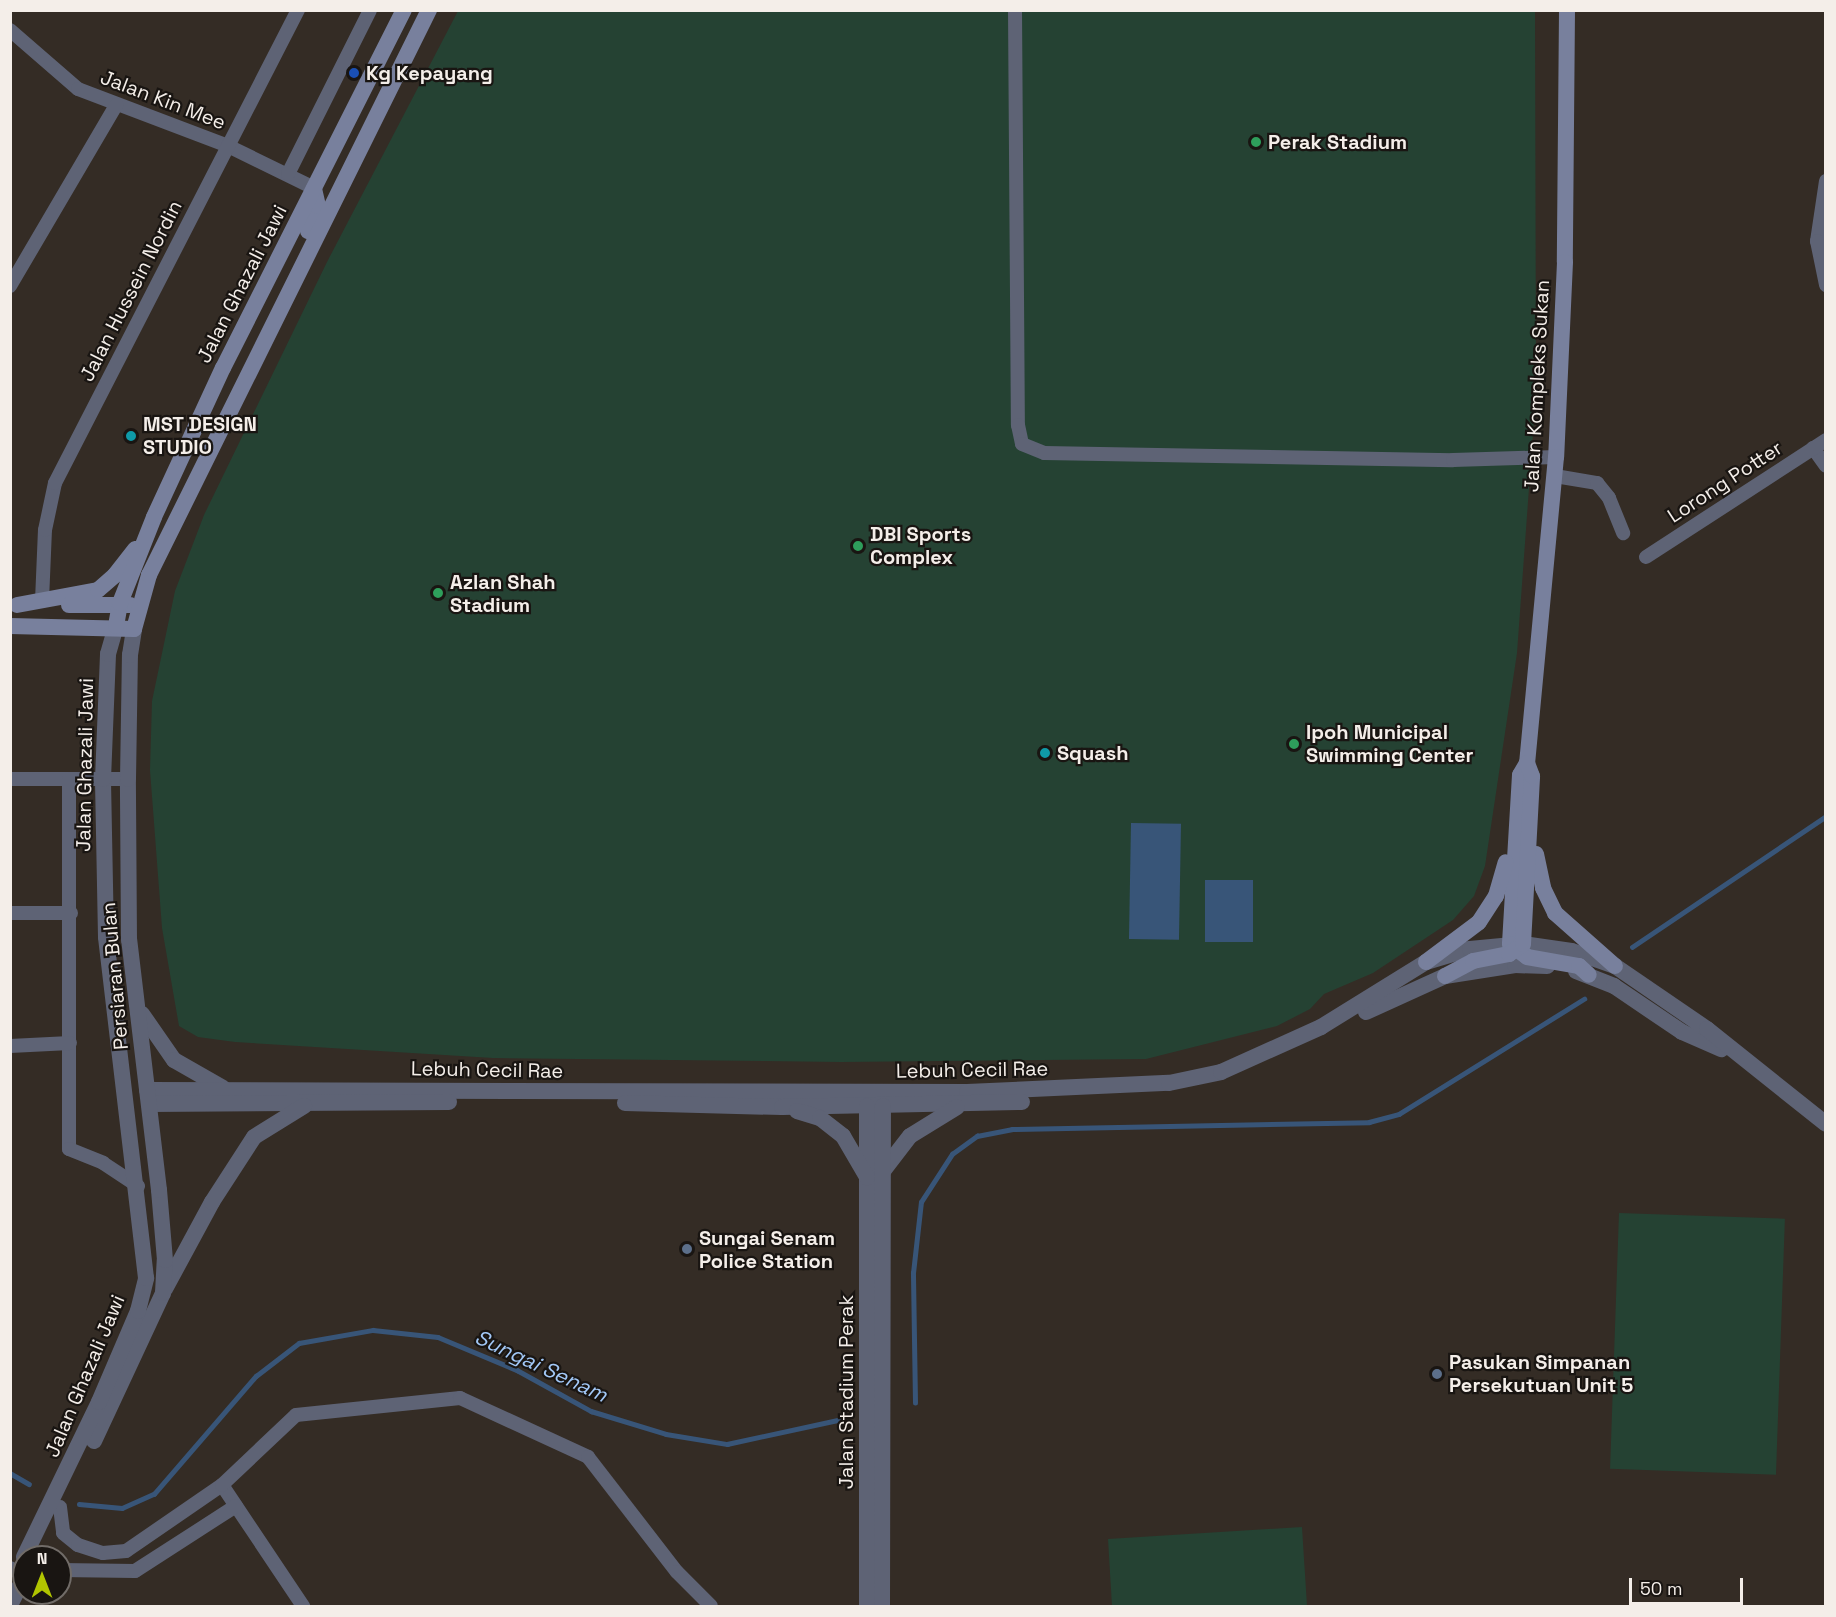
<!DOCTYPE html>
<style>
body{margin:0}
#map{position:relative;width:1836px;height:1617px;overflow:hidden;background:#342c25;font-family:"Space Grotesk",sans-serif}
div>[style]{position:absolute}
.green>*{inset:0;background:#254233;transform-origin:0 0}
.water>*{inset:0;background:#385578;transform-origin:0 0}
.stream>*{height:4.5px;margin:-2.25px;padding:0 2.25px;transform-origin:2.25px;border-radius:2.25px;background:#385578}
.minor>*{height:14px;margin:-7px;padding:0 7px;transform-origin:7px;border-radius:7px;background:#5e6375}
.tertiary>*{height:16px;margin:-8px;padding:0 8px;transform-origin:8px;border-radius:8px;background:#5e6375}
.secondary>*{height:16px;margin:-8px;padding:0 8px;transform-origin:8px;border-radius:8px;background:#78809d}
.dots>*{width:16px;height:16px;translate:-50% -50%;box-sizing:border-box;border:3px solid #191512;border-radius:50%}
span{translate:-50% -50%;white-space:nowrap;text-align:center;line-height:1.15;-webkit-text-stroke:4.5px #191512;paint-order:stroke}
.poi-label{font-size:20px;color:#f4eee9;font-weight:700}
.left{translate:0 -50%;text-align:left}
.street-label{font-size:20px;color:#f4eee9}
.water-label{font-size:21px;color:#a2c8f7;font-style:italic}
.frame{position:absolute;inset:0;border:12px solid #f4eee9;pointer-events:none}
.north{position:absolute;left:12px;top:1545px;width:60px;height:60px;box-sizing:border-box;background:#191512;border:2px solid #716c68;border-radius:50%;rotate:0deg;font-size:16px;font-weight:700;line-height:24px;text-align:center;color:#f4eee9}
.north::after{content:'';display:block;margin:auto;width:21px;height:27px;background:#b1c500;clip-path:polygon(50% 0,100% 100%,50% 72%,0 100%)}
.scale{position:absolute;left:1629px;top:1578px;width:114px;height:27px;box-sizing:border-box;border:3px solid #f4eee9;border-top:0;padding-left:8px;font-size:18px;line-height:21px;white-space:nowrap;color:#f4eee9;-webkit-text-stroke:4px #191512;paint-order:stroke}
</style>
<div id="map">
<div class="green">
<i style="clip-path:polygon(458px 11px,1535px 11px,1536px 392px,1517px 653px,1485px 866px,1474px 896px,1453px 920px,1373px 973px,1324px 994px,1310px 1009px,1277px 1026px,1146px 1059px,841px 1062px,493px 1058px,235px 1042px,198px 1037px,179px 1026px,162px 928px,150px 770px,152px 701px,175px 591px,204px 515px,327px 262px)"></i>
<i style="left:1619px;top:1213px;width:166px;height:256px;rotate:2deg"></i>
<i style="clip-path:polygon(1302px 1527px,1307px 1606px,1112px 1606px,1108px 1539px)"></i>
</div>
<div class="water">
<i style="left:1131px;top:823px;width:50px;height:116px;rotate:1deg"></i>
<i style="left:1205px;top:880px;width:48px;height:62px"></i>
</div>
<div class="stream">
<i style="left:1632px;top:947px;width:234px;rotate:-34deg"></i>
<i style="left:915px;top:1403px;width:130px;rotate:-90.9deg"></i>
<i style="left:913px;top:1273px;width:71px;rotate:-83.6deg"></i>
<i style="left:921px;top:1202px;width:57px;rotate:-57.1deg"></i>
<i style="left:952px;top:1154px;width:31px;rotate:-36deg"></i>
<i style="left:977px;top:1136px;width:36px;rotate:-11deg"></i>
<i style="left:1012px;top:1129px;width:357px;rotate:-1.1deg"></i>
<i style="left:1369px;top:1122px;width:31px;rotate:-15deg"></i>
<i style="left:1399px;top:1114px;width:218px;rotate:-31.9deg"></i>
<i style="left:10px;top:1473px;width:22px;rotate:30deg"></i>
<i style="left:79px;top:1504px;width:43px;rotate:5.3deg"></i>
<i style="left:122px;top:1508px;width:35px;rotate:-24deg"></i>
<i style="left:154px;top:1494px;width:156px;rotate:-49.2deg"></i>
<i style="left:256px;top:1376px;width:54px;rotate:-37.5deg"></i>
<i style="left:299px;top:1343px;width:75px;rotate:-10deg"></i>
<i style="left:373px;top:1330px;width:65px;rotate:6.1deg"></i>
<i style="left:438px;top:1337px;width:86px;rotate:22.7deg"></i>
<i style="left:517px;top:1370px;width:85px;rotate:29deg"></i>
<i style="left:591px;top:1411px;width:78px;rotate:17deg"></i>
<i style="left:666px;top:1434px;width:62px;rotate:9.3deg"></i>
<i style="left:727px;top:1444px;width:114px;rotate:-12.2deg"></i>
</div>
<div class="minor">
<i style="left:1015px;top:10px;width:415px;rotate:89.6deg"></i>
<i style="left:1018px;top:425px;width:19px;rotate:78deg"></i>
<i style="left:1022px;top:444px;width:24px;rotate:22deg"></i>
<i style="left:1044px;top:453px;width:409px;rotate:1deg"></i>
<i style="left:1453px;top:460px;width:103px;rotate:-1.7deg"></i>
<i style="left:10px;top:30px;width:90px;rotate:40.9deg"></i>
<i style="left:78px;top:89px;width:160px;rotate:20.8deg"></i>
<i style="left:228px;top:146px;width:96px;rotate:26deg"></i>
<i style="left:288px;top:174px;width:183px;rotate:-63.4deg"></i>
<i style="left:1826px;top:181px;width:61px;rotate:98.5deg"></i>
<i style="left:1817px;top:241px;width:45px;rotate:78.4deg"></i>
<i style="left:10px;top:286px;width:210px;rotate:-59.6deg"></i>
<i style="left:1813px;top:448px;width:22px;rotate:54deg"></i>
<i style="left:1555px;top:476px;width:43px;rotate:9.5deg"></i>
<i style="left:1597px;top:483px;width:19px;rotate:51deg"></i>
<i style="left:1609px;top:498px;width:38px;rotate:68deg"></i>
<i style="left:1646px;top:557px;width:215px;rotate:-33deg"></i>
<i style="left:42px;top:601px;width:71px;rotate:-87.6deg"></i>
<i style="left:45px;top:530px;width:48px;rotate:-78deg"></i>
<i style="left:55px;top:483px;width:532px;rotate:-62.81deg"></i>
<i style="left:10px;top:779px;width:118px"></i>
<i style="left:69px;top:779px;width:370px;rotate:90deg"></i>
<i style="left:69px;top:1149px;width:37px;rotate:22deg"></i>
<i style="left:103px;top:1163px;width:42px;rotate:33.3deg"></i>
<i style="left:10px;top:913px;width:61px"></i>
<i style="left:10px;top:1046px;width:60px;rotate:-2.9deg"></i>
<i style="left:222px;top:1485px;width:146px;rotate:56.2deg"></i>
<i style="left:60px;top:1507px;width:26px;rotate:83deg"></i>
<i style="left:63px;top:1533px;width:19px;rotate:39deg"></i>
<i style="left:78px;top:1545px;width:26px;rotate:18deg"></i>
<i style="left:103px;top:1553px;width:23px;rotate:-5deg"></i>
<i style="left:126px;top:1551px;width:116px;rotate:-34.5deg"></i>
<i style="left:222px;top:1485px;width:102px;rotate:-43.4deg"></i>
<i style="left:296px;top:1415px;width:165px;rotate:-5.9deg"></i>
<i style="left:460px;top:1398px;width:141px;rotate:24.7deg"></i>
<i style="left:588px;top:1457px;width:145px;rotate:52.3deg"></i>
<i style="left:677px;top:1572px;width:48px;rotate:45deg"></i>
<i style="left:10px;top:1568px;width:16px;rotate:27deg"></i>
<i style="left:60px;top:1570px;width:75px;rotate:0.8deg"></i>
<i style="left:135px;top:1571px;width:120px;rotate:-32.8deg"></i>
</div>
<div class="tertiary">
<i style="left:1576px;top:971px;width:41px;rotate:21.5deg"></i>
<i style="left:1614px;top:986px;width:82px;rotate:34.1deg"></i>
<i style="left:1682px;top:1032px;width:43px;rotate:23.6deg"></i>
<i style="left:1366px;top:1012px;width:87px;rotate:-24.5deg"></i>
<i style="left:1445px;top:976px;width:71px;rotate:-8.9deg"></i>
<i style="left:1515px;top:965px;width:32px;rotate:2deg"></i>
<i style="left:142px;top:1014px;width:56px;rotate:55.2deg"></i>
<i style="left:174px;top:1060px;width:56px;rotate:29.7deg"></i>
<i style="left:147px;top:1090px;width:820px;rotate:0.14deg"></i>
<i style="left:967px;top:1092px;width:202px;rotate:-2.6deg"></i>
<i style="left:1169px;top:1083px;width:53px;rotate:-11.9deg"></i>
<i style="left:1221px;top:1072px;width:110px;rotate:-24.2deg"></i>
<i style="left:1321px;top:1027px;width:123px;rotate:-31.8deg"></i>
<i style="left:1426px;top:962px;width:46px;rotate:-16.5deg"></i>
<i style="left:1470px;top:949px;width:53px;rotate:-5.4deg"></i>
<i style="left:1523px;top:944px;width:49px;rotate:8.1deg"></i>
<i style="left:1572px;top:951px;width:46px;rotate:19.2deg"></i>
<i style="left:1615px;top:966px;width:112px;rotate:34.4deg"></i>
<i style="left:1707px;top:1029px;width:152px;rotate:38.6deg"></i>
<i style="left:625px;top:1103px;width:157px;rotate:1.5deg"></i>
<i style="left:782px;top:1107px;width:240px;rotate:-1.2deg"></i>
<i style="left:149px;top:1104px;width:300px;rotate:-0.4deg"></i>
<i style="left:867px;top:1106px;width:500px;rotate:90deg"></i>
<i style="left:797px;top:1111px;width:24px;rotate:17deg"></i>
<i style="left:820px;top:1118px;width:29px;rotate:38deg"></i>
<i style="left:843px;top:1136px;width:48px;rotate:59.7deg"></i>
<i style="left:883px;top:1171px;width:44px;rotate:-52.4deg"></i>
<i style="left:910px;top:1136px;width:55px;rotate:-31.7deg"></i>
<i style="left:165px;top:1289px;width:99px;rotate:-61.6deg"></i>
<i style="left:212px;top:1202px;width:77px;rotate:-57.1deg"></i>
<i style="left:254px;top:1137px;width:59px;rotate:-31.8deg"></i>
<i style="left:94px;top:1441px;width:163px;rotate:-65deg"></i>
<i style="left:163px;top:1293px;width:33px;rotate:-87deg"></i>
<i style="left:165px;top:1260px;width:70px;rotate:-94.9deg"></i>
<i style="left:159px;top:1190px;width:252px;rotate:-96.8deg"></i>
<i style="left:129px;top:940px;width:161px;rotate:-90.4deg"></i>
<i style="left:128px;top:779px;width:124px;rotate:-89.1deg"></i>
<i style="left:130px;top:655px;width:26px;rotate:-81deg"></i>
<i style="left:24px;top:1557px;width:172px;rotate:-64.2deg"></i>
<i style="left:99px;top:1402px;width:99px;rotate:-66.8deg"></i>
<i style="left:138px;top:1311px;width:34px;rotate:-76deg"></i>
<i style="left:146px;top:1278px;width:343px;rotate:-96.7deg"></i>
<i style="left:106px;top:937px;width:158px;rotate:-91.1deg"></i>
<i style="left:103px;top:779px;width:125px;rotate:-87.7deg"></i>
<i style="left:108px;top:654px;width:29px;rotate:-74deg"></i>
<i style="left:10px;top:1605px;width:30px;rotate:-63deg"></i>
<i style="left:882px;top:1606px;width:500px;rotate:-89.89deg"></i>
</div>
<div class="secondary">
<i style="left:1567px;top:10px;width:252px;rotate:90.5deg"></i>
<i style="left:1565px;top:262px;width:195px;rotate:92.6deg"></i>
<i style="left:1556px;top:457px;width:307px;rotate:95.4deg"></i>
<i style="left:1527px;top:763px;width:14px;rotate:120deg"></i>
<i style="left:1520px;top:775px;width:169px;rotate:93.4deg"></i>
<i style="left:1510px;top:944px;width:21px;rotate:37deg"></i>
<i style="left:1527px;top:957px;width:53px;rotate:9.8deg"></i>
<i style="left:1579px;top:966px;width:13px;rotate:42deg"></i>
<i style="left:308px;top:231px;width:27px;rotate:-68deg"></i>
<i style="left:318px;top:206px;width:18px;rotate:-103deg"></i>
<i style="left:17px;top:605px;width:82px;rotate:-10.5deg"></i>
<i style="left:98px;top:590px;width:23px;rotate:-41deg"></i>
<i style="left:115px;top:575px;width:33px;rotate:-52deg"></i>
<i style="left:69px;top:605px;width:61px"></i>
<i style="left:10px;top:626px;width:124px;rotate:1.4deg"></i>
<i style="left:134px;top:629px;width:56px;rotate:-74.5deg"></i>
<i style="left:149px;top:575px;width:631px;rotate:-63.64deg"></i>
<i style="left:116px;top:626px;width:23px;rotate:-80deg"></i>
<i style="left:120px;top:603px;width:92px;rotate:-68.4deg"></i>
<i style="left:154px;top:517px;width:164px;rotate:-65.2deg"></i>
<i style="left:223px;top:368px;width:401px;rotate:-63.2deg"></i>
<i style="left:1536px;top:854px;width:35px;rotate:78deg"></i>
<i style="left:1543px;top:888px;width:28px;rotate:64deg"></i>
<i style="left:1555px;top:913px;width:80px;rotate:41.5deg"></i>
<i style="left:1426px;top:962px;width:66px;rotate:-37deg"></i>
<i style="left:1479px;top:922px;width:31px;rotate:-57deg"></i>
<i style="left:1496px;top:896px;width:35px;rotate:-74deg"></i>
<i style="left:1445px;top:976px;width:32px;rotate:-28deg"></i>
<i style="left:1473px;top:961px;width:37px;rotate:-11deg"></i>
<i style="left:1509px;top:954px;width:17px;rotate:-36deg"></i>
<i style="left:1523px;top:944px;width:168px;rotate:-86.9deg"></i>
<i style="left:1532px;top:776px;width:14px;rotate:-111deg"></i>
</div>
<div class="dots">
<i style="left:354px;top:73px;background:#1a4fb4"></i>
<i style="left:1256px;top:142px;background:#2e9e5b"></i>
<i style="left:131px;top:436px;background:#0f9aa8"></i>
<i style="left:858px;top:546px;background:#2e9e5b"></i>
<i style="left:438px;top:593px;background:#2e9e5b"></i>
<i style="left:1294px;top:744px;background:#2e9e5b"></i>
<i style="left:1045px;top:753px;background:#0f9aa8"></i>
<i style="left:687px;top:1249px;background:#5c6f8a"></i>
<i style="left:1437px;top:1374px;background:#5c6f8a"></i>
</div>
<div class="poi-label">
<span class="left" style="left:366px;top:73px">Kg Kepayang</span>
<span class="left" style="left:1268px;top:142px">Perak Stadium</span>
<span class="left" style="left:143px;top:436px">MST DESIGN<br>STUDIO</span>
<span class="left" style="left:870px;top:546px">DBI Sports<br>Complex</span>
<span class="left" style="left:450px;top:594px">Azlan Shah<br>Stadium</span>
<span class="left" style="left:1306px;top:744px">Ipoh Municipal<br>Swimming Center</span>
<span class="left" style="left:1057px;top:753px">Squash</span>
<span class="left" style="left:699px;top:1250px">Sungai Senam<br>Police Station</span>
<span class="left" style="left:1449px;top:1374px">Pasukan Simpanan<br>Persekutuan Unit 5</span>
</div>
<div class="street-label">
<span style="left:163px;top:100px;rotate:21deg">Jalan Kin Mee</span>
<span style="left:242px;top:284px;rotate:-63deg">Jalan Ghazali Jawi</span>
<span style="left:131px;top:291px;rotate:-63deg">Jalan Hussein Nordin</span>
<span style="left:1537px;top:386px;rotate:-87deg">Jalan Kompleks Sukan</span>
<span style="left:1725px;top:482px;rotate:-33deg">Lorong Potter</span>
<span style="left:85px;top:765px;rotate:-89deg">Jalan Ghazali Jawi</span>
<span style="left:115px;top:976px;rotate:-95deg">Persiaran Bulan</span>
<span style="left:487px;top:1070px;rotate:1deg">Lebuh Cecil Rae</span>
<span style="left:972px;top:1070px;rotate:-1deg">Lebuh Cecil Rae</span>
<span style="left:85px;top:1376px;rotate:-67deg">Jalan Ghazali Jawi</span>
<span style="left:846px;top:1392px;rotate:-90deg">Jalan Stadium Perak</span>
</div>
<div class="water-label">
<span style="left:541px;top:1366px;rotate:25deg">Sungai Senam</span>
</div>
<div class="frame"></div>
<div class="north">N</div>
<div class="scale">50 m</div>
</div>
